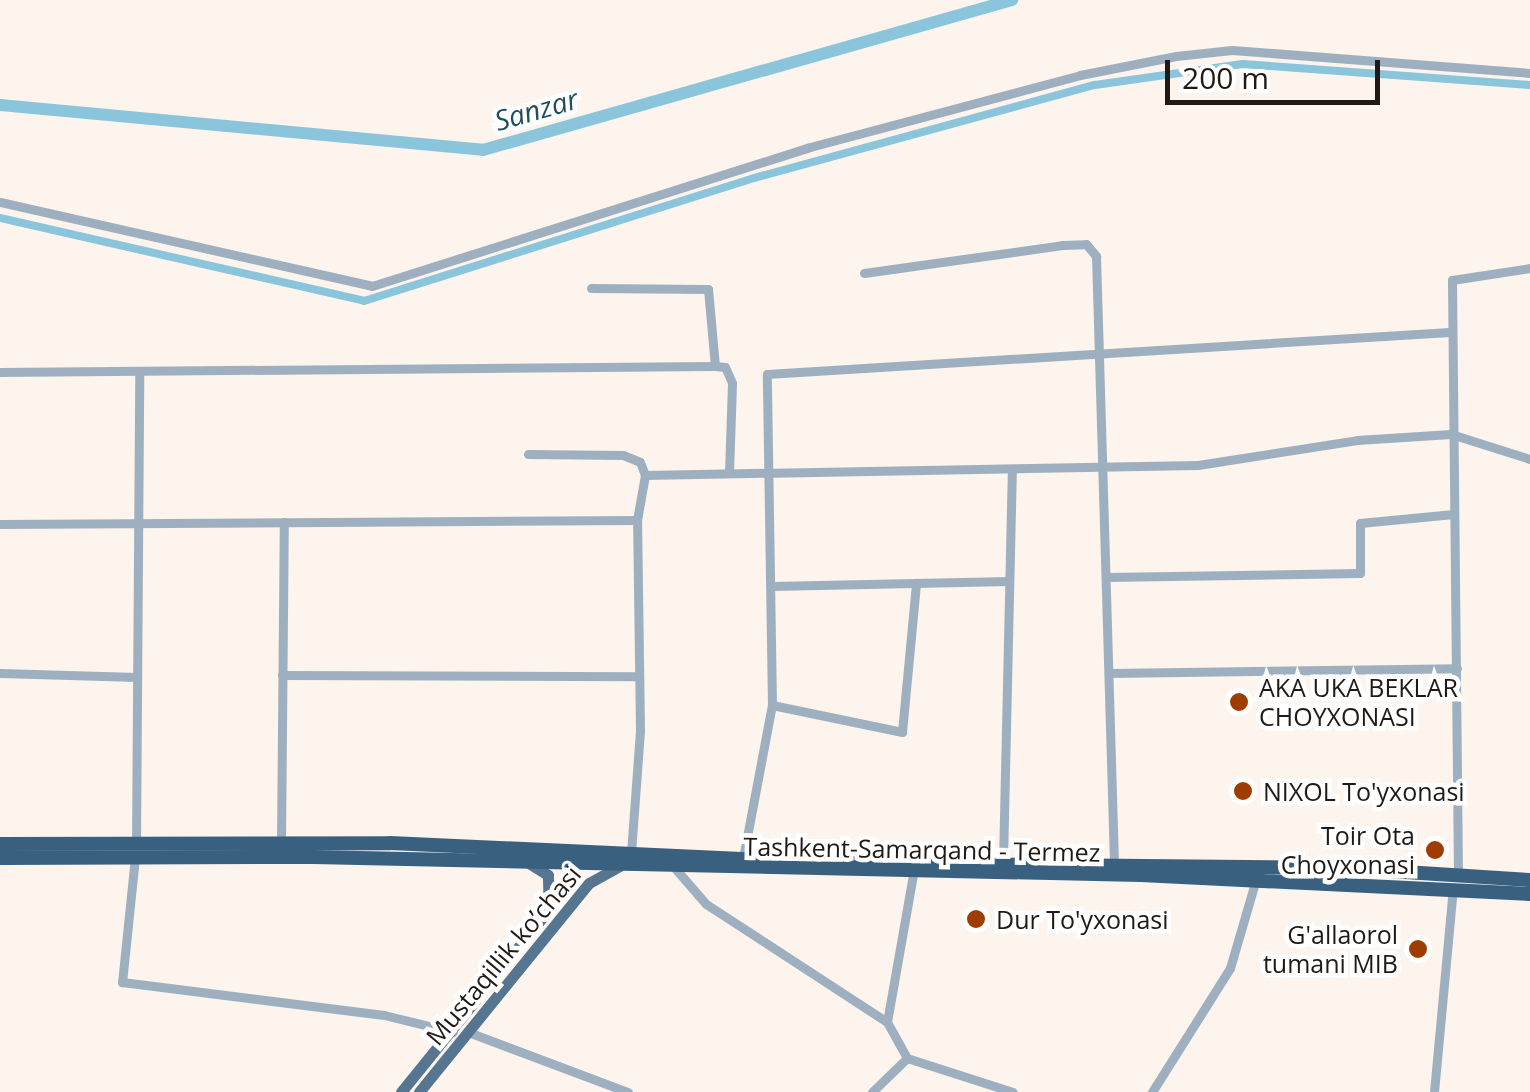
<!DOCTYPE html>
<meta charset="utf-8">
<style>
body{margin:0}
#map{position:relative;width:1530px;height:1092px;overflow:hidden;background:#fcf4ed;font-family:"Open Sans",sans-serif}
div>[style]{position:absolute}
.canal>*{height:8px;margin:-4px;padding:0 4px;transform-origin:4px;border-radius:4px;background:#8bc5db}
.river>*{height:12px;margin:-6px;padding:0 6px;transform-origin:6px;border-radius:6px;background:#8bc5db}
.minor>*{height:9px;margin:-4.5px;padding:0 4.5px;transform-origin:4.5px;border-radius:4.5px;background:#9eb0c0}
.major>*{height:11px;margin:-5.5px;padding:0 5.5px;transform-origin:5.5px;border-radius:5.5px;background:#557591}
.highway>*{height:14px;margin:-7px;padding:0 7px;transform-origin:7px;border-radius:7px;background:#3a6080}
.dots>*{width:28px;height:28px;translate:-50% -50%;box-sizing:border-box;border:5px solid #fff;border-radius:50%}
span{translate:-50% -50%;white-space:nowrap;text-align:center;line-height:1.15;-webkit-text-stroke:9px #fff;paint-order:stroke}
.poi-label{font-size:25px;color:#211914}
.left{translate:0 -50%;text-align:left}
.right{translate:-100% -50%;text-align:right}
.street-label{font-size:25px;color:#211914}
.water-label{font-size:28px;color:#1f4f5f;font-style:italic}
.scale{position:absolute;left:1165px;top:60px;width:215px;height:45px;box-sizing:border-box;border:5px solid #211914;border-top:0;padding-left:12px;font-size:30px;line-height:35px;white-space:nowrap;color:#211914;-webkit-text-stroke:8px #fff;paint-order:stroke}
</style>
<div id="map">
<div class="canal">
<i style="left:0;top:218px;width:373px;rotate:12.8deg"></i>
<i style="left:364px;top:301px;width:409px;rotate:-17.5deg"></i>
<i style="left:754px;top:178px;width:353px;rotate:-15.3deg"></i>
<i style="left:1095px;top:85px;width:149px;rotate:-8.1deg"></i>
<i style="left:1243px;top:64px;width:288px;rotate:4.2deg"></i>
</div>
<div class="river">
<i style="left:0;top:105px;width:485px;rotate:5.3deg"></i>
<i style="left:483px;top:150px;width:550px;rotate:-15.83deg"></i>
</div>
<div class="minor">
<i style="left:0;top:202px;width:381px;rotate:12.7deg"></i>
<i style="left:372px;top:286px;width:460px;rotate:-17.6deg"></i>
<i style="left:810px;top:147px;width:279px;rotate:-14.9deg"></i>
<i style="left:1080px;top:75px;width:98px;rotate:-11.2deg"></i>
<i style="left:1176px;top:56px;width:56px;rotate:-6.1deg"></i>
<i style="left:1232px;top:50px;width:299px;rotate:4.4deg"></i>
<i style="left:864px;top:273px;width:200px;rotate:-8deg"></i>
<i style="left:1062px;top:245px;width:24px;rotate:-2deg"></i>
<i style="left:1086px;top:244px;width:16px;rotate:50deg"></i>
<i style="left:1096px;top:256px;width:606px;rotate:88.3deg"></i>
<i style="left:715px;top:366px;width:10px;rotate:6deg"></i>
<i style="left:725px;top:367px;width:17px;rotate:66deg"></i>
<i style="left:732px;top:383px;width:90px;rotate:91.9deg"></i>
<i style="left:0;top:372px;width:715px;rotate:-0.48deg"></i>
<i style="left:715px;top:366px;width:77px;rotate:-95.2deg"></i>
<i style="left:708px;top:289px;width:117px;rotate:-179.5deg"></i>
<i style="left:528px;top:454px;width:95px;rotate:0.6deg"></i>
<i style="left:623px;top:455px;width:18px;rotate:22deg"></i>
<i style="left:640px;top:462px;width:14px;rotate:69deg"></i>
<i style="left:0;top:524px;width:637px;rotate:-0.36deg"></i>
<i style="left:1106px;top:577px;width:254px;rotate:-0.9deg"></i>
<i style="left:1360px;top:573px;width:50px;rotate:-90deg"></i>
<i style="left:1360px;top:523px;width:94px;rotate:-5.5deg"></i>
<i style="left:772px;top:586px;width:237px;rotate:-1.2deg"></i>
<i style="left:0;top:673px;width:137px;rotate:1.7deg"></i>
<i style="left:1110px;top:673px;width:347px;rotate:-0.8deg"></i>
<i style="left:282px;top:675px;width:357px;rotate:0.2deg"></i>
<i style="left:772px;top:705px;width:133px;rotate:11.7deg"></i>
<i style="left:902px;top:732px;width:150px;rotate:-84.6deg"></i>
<i style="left:136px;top:844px;width:471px;rotate:-89.6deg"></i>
<i style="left:281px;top:844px;width:322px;rotate:-89.5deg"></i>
<i style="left:631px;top:853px;width:123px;rotate:-85.8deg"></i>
<i style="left:640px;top:730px;width:210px;rotate:-90.8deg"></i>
<i style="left:637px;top:520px;width:46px;rotate:-79.9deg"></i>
<i style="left:645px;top:475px;width:553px;rotate:-1.04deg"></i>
<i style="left:1198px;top:465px;width:161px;rotate:-8.9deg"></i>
<i style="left:1357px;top:440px;width:94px;rotate:-3.7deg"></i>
<i style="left:1451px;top:434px;width:83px;rotate:17.6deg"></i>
<i style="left:135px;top:857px;width:126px;rotate:95.9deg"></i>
<i style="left:122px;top:982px;width:264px;rotate:7.2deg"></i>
<i style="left:384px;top:1015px;width:71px;rotate:13.8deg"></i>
<i style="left:743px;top:858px;width:156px;rotate:-79.3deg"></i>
<i style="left:772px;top:705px;width:331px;rotate:-90.9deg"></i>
<i style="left:767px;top:374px;width:684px;rotate:-3.52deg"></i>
<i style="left:1003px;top:861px;width:389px;rotate:-88.7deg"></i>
<i style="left:673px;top:866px;width:50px;rotate:49deg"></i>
<i style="left:706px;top:904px;width:216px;rotate:33.1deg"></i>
<i style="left:887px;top:1022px;width:41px;rotate:60.9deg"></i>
<i style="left:907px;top:1058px;width:49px;rotate:135.8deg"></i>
<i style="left:1458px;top:875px;width:595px;rotate:-90.58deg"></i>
<i style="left:1452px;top:280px;width:79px;rotate:-8.7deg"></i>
<i style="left:887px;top:1022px;width:149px;rotate:-80deg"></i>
<i style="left:468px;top:1032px;width:171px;rotate:20.6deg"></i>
<i style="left:907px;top:1058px;width:111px;rotate:17.8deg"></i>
<i style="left:1152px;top:1092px;width:146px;rotate:-57.8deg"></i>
<i style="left:1230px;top:968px;width:93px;rotate:-73.7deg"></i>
<i style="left:1434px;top:1092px;width:204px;rotate:-84.7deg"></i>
</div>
<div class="major">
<i style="left:401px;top:1092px;width:235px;rotate:-51deg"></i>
<i style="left:549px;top:909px;width:34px;rotate:-92deg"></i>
<i style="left:548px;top:875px;width:22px;rotate:-148deg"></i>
<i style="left:419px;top:1092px;width:269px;rotate:-50.9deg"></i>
<i style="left:589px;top:883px;width:35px;rotate:-29deg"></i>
</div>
<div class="highway">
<i style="left:0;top:844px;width:390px;rotate:-0.1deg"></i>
<i style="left:390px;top:843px;width:448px;rotate:2.6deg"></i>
<i style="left:838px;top:863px;width:505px;rotate:0.57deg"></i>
<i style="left:1343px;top:868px;width:187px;rotate:3.7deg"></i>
<i style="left:0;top:858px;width:313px;rotate:-0.2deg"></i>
<i style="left:313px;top:857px;width:828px;rotate:1.25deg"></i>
<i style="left:1141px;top:875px;width:389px;rotate:2.8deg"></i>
</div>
<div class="dots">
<i style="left:1239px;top:702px;background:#9f3d00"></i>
<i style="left:1243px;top:791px;background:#9f3d00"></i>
<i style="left:1435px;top:850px;background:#9f3d00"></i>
<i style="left:976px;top:919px;background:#9f3d00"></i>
<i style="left:1418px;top:949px;background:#9f3d00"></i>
</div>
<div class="poi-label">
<span class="left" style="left:1259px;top:702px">AKA UKA BEKLAR<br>CHOYXONASI</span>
<span class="left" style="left:1263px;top:791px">NIXOL To'yxonasi</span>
<span class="right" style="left:1415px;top:850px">Toir Ota<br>Choyxonasi</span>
<span class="left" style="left:996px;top:919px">Dur To'yxonasi</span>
<span class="right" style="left:1398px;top:949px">G'allaorol<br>tumani MIB</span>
</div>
<div class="street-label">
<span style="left:922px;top:849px;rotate:1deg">Tashkent-Samarqand - Termez</span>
<span style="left:503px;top:955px;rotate:-50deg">Mustaqillik ko’chasi</span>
</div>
<div class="water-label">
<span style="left:536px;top:109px;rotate:-16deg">Sanzar</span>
</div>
<div class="scale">200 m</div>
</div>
